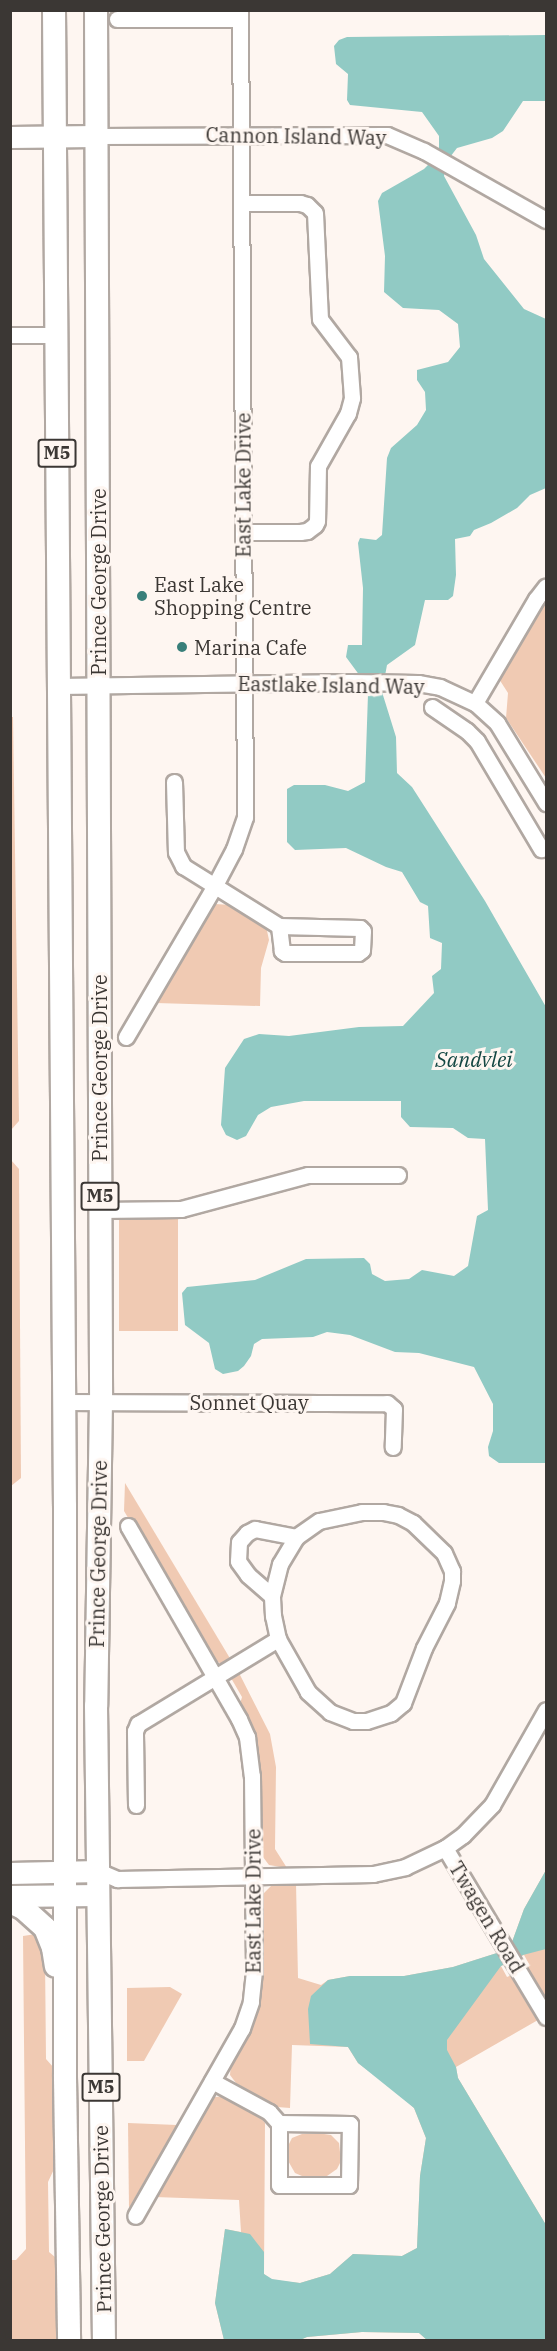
<!DOCTYPE html>
<style>
body{margin:0}
#map{position:relative;width:557px;height:2351px;overflow:hidden;background:#fef6f1;font-family:"IBM Plex Serif",serif}
div>[style]{position:absolute}
.green>*{inset:0;background:#f0cab3;transform-origin:0 0}
.water>*{inset:0;background:#91cac4}
.roads{filter:drop-shadow(2px 0 #b1a8a2) drop-shadow(-2px 0 #b1a8a2) drop-shadow(0 2px #b1a8a2) drop-shadow(0 -2px #b1a8a2)}
.street>*{height:15px;margin:-7.5px;padding:0 7.5px;transform-origin:7.5px;border-radius:7.5px;background:#fff}
.secondary>*{height:21px;margin:-10.5px;padding:0 10.5px;transform-origin:10.5px;border-radius:10.5px;background:#fff}
.primary>*{height:22px;margin:-11px;padding:0 11px;transform-origin:11px;border-radius:11px;background:#fff}
.dots>*{width:16px;height:16px;translate:-50% -50%;box-sizing:border-box;border:3px solid #fef6f1;border-radius:50%}
span{translate:-50% -50%;white-space:nowrap;text-align:center;line-height:1.15;-webkit-text-stroke:6px #fef6f1;paint-order:stroke}
.shield-label span{padding:2px 4px;background:#fef6f1;border:2px solid;border-radius:4px;-webkit-text-stroke-width:0}
.shield-label{font-size:18px;color:#3b3734;font-weight:700}
.street-label{font-size:20px;color:#3b3734}
.poi-label{font-size:20px;color:#3b3734}
.left{translate:0 -50%;text-align:left}
.water-label{font-size:21px;color:#144743;font-style:italic}
.frame{position:absolute;inset:0;border:12px solid #3b3734;pointer-events:none}
</style>
<div id="map">
<div class="green">
<i style="clip-path:polygon(546px 598px,546px 778px,506px 718px,508px 693px,499px 679px,522px 634px)"></i>
<i style="clip-path:polygon(10px 717px,13px 717px,19px 1121px,11px 1130px)"></i>
<i style="clip-path:polygon(215px 904px,231px 905px,266px 926px,269px 940px,261px 968px,260px 1006px,156px 1003px,208px 909px)"></i>
<i style="clip-path:polygon(11px 1160px,19px 1169px,21px 1478px,11px 1486px)"></i>
<i style="left:119px;top:1217px;width:59px;height:114px"></i>
<i style="clip-path:polygon(125px 1483px,231px 1660px,221px 1664px,211px 1657px,124px 1511px)"></i>
<i style="clip-path:polygon(238px 1671px,270px 1734px,276px 1767px,275px 1849px,287px 1868px,269px 1865px,260px 1853px,259px 1755px,254px 1734px,240px 1704px,242px 1697px,231px 1678px)"></i>
<i style="clip-path:polygon(546px 1870px,546px 2004px,525px 1967px,529px 1964px,524px 1955px,501px 1966px,507px 1977px,512px 1975px,538px 2020px,456px 2067px,458px 2078px,546px 2225px,546px 2340px,427px 2340px,419px 2333px,362px 2332px,307px 2337px,300px 2340px,224px 2340px,215px 2303px,225px 2229px,241px 2232px,239px 2200px,155px 2197px,206px 2105px,215px 2097px,227px 2096px,257px 2113px,265px 2123px,264px 2274px,272px 2280px,300px 2283px,330px 2274px,353px 2254px,402px 2256px,417px 2248px,420px 2176px,426px 2138px,414px 2108px,395px 2090px,358px 2063px,348px 2047px,292px 2045px,290px 2108px,277px 2107px,236px 2083px,230px 2075px,231px 2063px,249px 2028px,259px 1999px,263px 1894px,272px 1885px,296px 1883px,298px 1978px,321px 1985px,328px 1980px,350px 1976px,404px 1976px,453px 1967px,500px 1952px,512px 1942px,524px 1909px)"></i>
<i style="clip-path:polygon(36px 1934px,45px 1957px,46px 2059px,54px 2068px,55px 2167px,48px 2182px,49px 2252px,55px 2257px,62px 2307px,62px 2340px,11px 2340px,10px 2260px,16px 2260px,26px 2249px,23px 1936px)"></i>
<i style="clip-path:polygon(170px 1987px,182px 1994px,144px 2061px,127px 2061px,127px 1988px)"></i>
<i style="clip-path:polygon(128px 2123px,177px 2125px,129px 2208px)"></i>
<i style="clip-path:polygon(324px 2134px,331px 2135px,339px 2143px,341px 2161px,337px 2169px,327px 2176px,302px 2176px,295px 2173px,287px 2159px,289px 2144px,292px 2138px,302px 2134px)"></i>
</div>
<div class="water">
<i style="clip-path:polygon(546px 35px,546px 101px,523px 101px,503px 131px,492px 138px,457px 148px,447px 161px,444px 176px,476px 235px,484px 259px,524px 309px,546px 319px,546px 488px,530px 495px,517px 508px,491px 523px,474px 530px,470px 536px,455px 539px,456px 575px,453px 596px,448px 600px,425px 600px,415px 645px,387px 665px,382px 692px,396px 737px,397px 773px,412px 787px,485px 901px,546px 1007px,546px 1463px,499px 1463px,489px 1456px,488px 1447px,493px 1431px,493px 1404px,474px 1367px,419px 1353px,395px 1352px,350px 1335px,327px 1332px,313px 1337px,262px 1339px,254px 1344px,251px 1356px,244px 1366px,238px 1371px,223px 1374px,215px 1369px,209px 1343px,185px 1325px,182px 1293px,187px 1287px,255px 1280px,306px 1259px,364px 1258px,370px 1264px,372px 1274px,385px 1281px,409px 1279px,422px 1270px,454px 1276px,468px 1266px,477px 1216px,488px 1210px,485px 1139px,468px 1138px,453px 1128px,410px 1127px,401px 1117px,401px 1101px,304px 1101px,271px 1107px,258px 1115px,246px 1136px,237px 1140px,226px 1135px,221px 1125px,225px 1068px,244px 1039px,259px 1034px,289px 1036px,359px 1027px,403px 1026px,434px 993px,432px 976px,441px 969px,442px 943px,430px 938px,428px 906px,420px 902px,402px 872px,386px 867px,346px 848px,295px 850px,287px 842px,287px 789px,294px 785px,325px 785px,348px 791px,365px 782px,368px 694px,364px 689px,360px 676px,346px 657px,348px 645px,362px 645px,363px 588px,358px 543px,360px 538px,376px 540px,382px 535px,387px 458px,391px 448px,417px 425px,426px 410px,425px 392px,417px 380px,417px 370px,448px 362px,460px 347px,458px 324px,439px 310px,403px 308px,384px 292px,385px 256px,378px 201px,382px 193px,424px 169px,432px 161px,439px 148px,439px 136px,422px 112px,350px 105px,347px 100px,348px 74px,336px 64px,334px 46px,339px 40px,347px 37px)"></i>
<i style="clip-path:polygon(546px 1870px,546px 1949px,523px 1955px,501px 1966px,447px 2040px,447px 2050px,456px 2067px,458px 2078px,546px 2225px,546px 2340px,427px 2340px,419px 2333px,362px 2332px,307px 2337px,300px 2340px,224px 2340px,215px 2303px,225px 2229px,250px 2234px,264px 2252px,264px 2274px,272px 2279px,300px 2283px,330px 2274px,353px 2254px,402px 2256px,417px 2248px,420px 2176px,426px 2138px,414px 2108px,358px 2063px,348px 2047px,310px 2044px,308px 2009px,311px 1996px,328px 1980px,350px 1976px,404px 1976px,453px 1967px,500px 1952px,512px 1942px,524px 1909px)"></i>
</div>
<div class="roads">
<div class="street">
<i style="left:117px;top:19px;width:123px"></i>
<i style="left:96px;top:136px;width:291px;rotate:-0.2deg"></i>
<i style="left:387px;top:135px;width:40px;rotate:23.4deg"></i>
<i style="left:424px;top:151px;width:140px;rotate:29.5deg"></i>
<i style="left:241px;top:203px;width:59px"></i>
<i style="left:300px;top:203px;width:7px;rotate:16deg"></i>
<i style="left:307px;top:205px;width:11px;rotate:45deg"></i>
<i style="left:315px;top:213px;width:106px;rotate:87.3deg"></i>
<i style="left:320px;top:319px;width:48px;rotate:52.7deg"></i>
<i style="left:349px;top:357px;width:41px;rotate:85.8deg"></i>
<i style="left:352px;top:398px;width:16px;rotate:105deg"></i>
<i style="left:348px;top:413px;width:61px;rotate:119.5deg"></i>
<i style="left:318px;top:466px;width:55px;rotate:91deg"></i>
<i style="left:317px;top:521px;width:4px;rotate:117deg"></i>
<i style="left:315px;top:525px;width:10px;rotate:143deg"></i>
<i style="left:307px;top:531px;width:7px;rotate:172deg"></i>
<i style="left:300px;top:532px;width:56px;rotate:180deg"></i>
<i style="left:10px;top:335px;width:46px"></i>
<i style="left:58px;top:686px;width:292px;rotate:-0.8deg"></i>
<i style="left:350px;top:682px;width:68px;rotate:0.8deg"></i>
<i style="left:418px;top:683px;width:22px;rotate:10deg"></i>
<i style="left:440px;top:687px;width:38px;rotate:25deg"></i>
<i style="left:475px;top:703px;width:30px;rotate:42deg"></i>
<i style="left:497px;top:723px;width:94px;rotate:58.5deg"></i>
<i style="left:475px;top:703px;width:121px;rotate:-59.6deg"></i>
<i style="left:536px;top:599px;width:16px;rotate:-52deg"></i>
<i style="left:432px;top:707px;width:42px;rotate:34.4deg"></i>
<i style="left:467px;top:731px;width:14px;rotate:45deg"></i>
<i style="left:477px;top:741px;width:126px;rotate:59.3deg"></i>
<i style="left:174px;top:782px;width:70px;rotate:88.4deg"></i>
<i style="left:176px;top:852px;width:16px;rotate:63deg"></i>
<i style="left:183px;top:866px;width:113px;rotate:32deg"></i>
<i style="left:279px;top:926px;width:81px;rotate:1.4deg"></i>
<i style="left:360px;top:928px;width:4px;rotate:45deg"></i>
<i style="left:363px;top:931px;width:19px;rotate:93deg"></i>
<i style="left:362px;top:950px;width:5px;rotate:143deg"></i>
<i style="left:358px;top:953px;width:73px;rotate:180deg"></i>
<i style="left:285px;top:953px;width:4px;rotate:-146deg"></i>
<i style="left:282px;top:951px;width:25px;rotate:-97deg"></i>
<i style="left:126px;top:1037px;width:176px;rotate:-59.6deg"></i>
<i style="left:215px;top:885px;width:41px;rotate:-62.2deg"></i>
<i style="left:234px;top:849px;width:34px;rotate:-71deg"></i>
<i style="left:245px;top:817px;width:807px;rotate:-90.35deg"></i>
<i style="left:100px;top:1210px;width:81px;rotate:-0.7deg"></i>
<i style="left:181px;top:1209px;width:131px;rotate:-15deg"></i>
<i style="left:308px;top:1175px;width:90px"></i>
<i style="left:63px;top:1402px;width:324px;rotate:0.2deg"></i>
<i style="left:387px;top:1403px;width:9px;rotate:41deg"></i>
<i style="left:394px;top:1409px;width:38px;rotate:92deg"></i>
<i style="left:362px;top:1512px;width:21px"></i>
<i style="left:383px;top:1512px;width:15px;rotate:11deg"></i>
<i style="left:398px;top:1515px;width:17px;rotate:28deg"></i>
<i style="left:413px;top:1523px;width:43px;rotate:44.1deg"></i>
<i style="left:444px;top:1553px;width:20px;rotate:66deg"></i>
<i style="left:452px;top:1571px;width:10px;rotate:90deg"></i>
<i style="left:452px;top:1581px;width:23px;rotate:103deg"></i>
<i style="left:447px;top:1603px;width:51px;rotate:117.1deg"></i>
<i style="left:424px;top:1648px;width:59px;rotate:110.9deg"></i>
<i style="left:403px;top:1703px;width:16px;rotate:140deg"></i>
<i style="left:391px;top:1713px;width:26px;rotate:162deg"></i>
<i style="left:366px;top:1721px;width:13px;rotate:180deg"></i>
<i style="left:353px;top:1721px;width:25px;rotate:-159deg"></i>
<i style="left:330px;top:1712px;width:30px;rotate:-138deg"></i>
<i style="left:308px;top:1692px;width:61px;rotate:-119.5deg"></i>
<i style="left:278px;top:1639px;width:24px;rotate:-102deg"></i>
<i style="left:273px;top:1616px;width:20px;rotate:-93deg"></i>
<i style="left:272px;top:1596px;width:33px;rotate:-76deg"></i>
<i style="left:280px;top:1564px;width:31px;rotate:-59deg"></i>
<i style="left:296px;top:1537px;width:28px;rotate:-35deg"></i>
<i style="left:319px;top:1521px;width:44px;rotate:-11.8deg"></i>
<i style="left:128px;top:1526px;width:223px;rotate:60.1deg"></i>
<i style="left:239px;top:1719px;width:20px;rotate:66deg"></i>
<i style="left:247px;top:1737px;width:39px;rotate:83deg"></i>
<i style="left:252px;top:1776px;width:195px;rotate:89.4deg"></i>
<i style="left:254px;top:1971px;width:31px;rotate:96deg"></i>
<i style="left:251px;top:2002px;width:28px;rotate:109deg"></i>
<i style="left:242px;top:2028px;width:216px;rotate:119.6deg"></i>
<i style="left:272px;top:1596px;width:32px;rotate:-139deg"></i>
<i style="left:248px;top:1575px;width:17px;rotate:-126deg"></i>
<i style="left:238px;top:1561px;width:19px;rotate:-87deg"></i>
<i style="left:239px;top:1542px;width:12px;rotate:-48deg"></i>
<i style="left:247px;top:1533px;width:9px;rotate:-27deg"></i>
<i style="left:255px;top:1529px;width:42px;rotate:11deg"></i>
<i style="left:136px;top:1805px;width:74px;rotate:-90.8deg"></i>
<i style="left:135px;top:1731px;width:8px;rotate:-67deg"></i>
<i style="left:138px;top:1724px;width:164px;rotate:-31.3deg"></i>
<i style="left:445px;top:1848px;width:197px;rotate:59.1deg"></i>
<i style="left:98px;top:1871px;width:21px;rotate:23deg"></i>
<i style="left:117px;top:1879px;width:256px;rotate:-1.1deg"></i>
<i style="left:373px;top:1874px;width:33px;rotate:-12deg"></i>
<i style="left:405px;top:1867px;width:44px;rotate:-25.4deg"></i>
<i style="left:445px;top:1848px;width:22px;rotate:-36deg"></i>
<i style="left:463px;top:1835px;width:42px;rotate:-46deg"></i>
<i style="left:492px;top:1805px;width:109px;rotate:-60.4deg"></i>
<i style="left:212px;top:2081px;width:65px;rotate:28.5deg"></i>
<i style="left:269px;top:2112px;width:15px;rotate:48deg"></i>
<i style="left:279px;top:2123px;width:62px;rotate:90deg"></i>
<i style="left:279px;top:2185px;width:70px"></i>
<i style="left:349px;top:2185px;width:61px;rotate:-89.1deg"></i>
<i style="left:350px;top:2124px;width:71px;rotate:-179.2deg"></i>
</div>
<div class="secondary">
<i style="left:10px;top:137px;width:86px;rotate:-0.7deg"></i>
<i style="left:10px;top:1873px;width:88px;rotate:-1.3deg"></i>
<i style="left:10px;top:1896px;width:88px;rotate:-0.7deg"></i>
</div>
<div class="primary">
<i style="left:54px;top:10px;width:1496px;rotate:89.58deg"></i>
<i style="left:65px;top:1506px;width:572px;rotate:90deg"></i>
<i style="left:65px;top:2078px;width:262px;rotate:89.1deg"></i>
<i style="left:96px;top:10px;width:1391px;rotate:89.79deg"></i>
<i style="left:101px;top:1401px;width:305px;rotate:90.9deg"></i>
<i style="left:96px;top:1706px;width:634px;rotate:89.28deg"></i>
<i style="left:10px;top:1902px;width:14px;rotate:25deg"></i>
<i style="left:23px;top:1908px;width:30px;rotate:42deg"></i>
<i style="left:45px;top:1928px;width:22px;rotate:68deg"></i>
<i style="left:53px;top:1948px;width:18px;rotate:81deg"></i>
</div>
</div>
<div class="dots">
<i style="left:142px;top:596px;background:#387f7a"></i>
<i style="left:182px;top:647px;background:#387f7a"></i>
</div>
<div class="shield-label">
<span style="left:57px;top:453px">M5</span>
<span style="left:100px;top:1196px">M5</span>
<span style="left:101px;top:2087px">M5</span>
</div>
<div class="street-label">
<span style="left:296px;top:136px;rotate:1deg">Cannon Island Way</span>
<span style="left:243px;top:485px;rotate:-90deg">East Lake Drive</span>
<span style="left:98px;top:582px;rotate:-90deg">Prince George Drive</span>
<span style="left:331px;top:685px;rotate:1deg">Eastlake Island Way</span>
<span style="left:99px;top:1068px;rotate:-90deg">Prince George Drive</span>
<span style="left:249px;top:1402px">Sonnet Quay</span>
<span style="left:98px;top:1554px;rotate:-89deg">Prince George Drive</span>
<span style="left:253px;top:1901px;rotate:-90deg">East Lake Drive</span>
<span style="left:487px;top:1917px;rotate:59deg">Twagen Road</span>
<span style="left:102px;top:2219px;rotate:-91deg">Prince George Drive</span>
</div>
<div class="poi-label">
<span class="left" style="left:154px;top:596px">East Lake<br>Shopping Centre</span>
<span class="left" style="left:194px;top:647px">Marina Cafe</span>
</div>
<div class="water-label">
<span style="left:474px;top:1059px">Sandvlei</span>
</div>
<div class="frame"></div>
</div>
